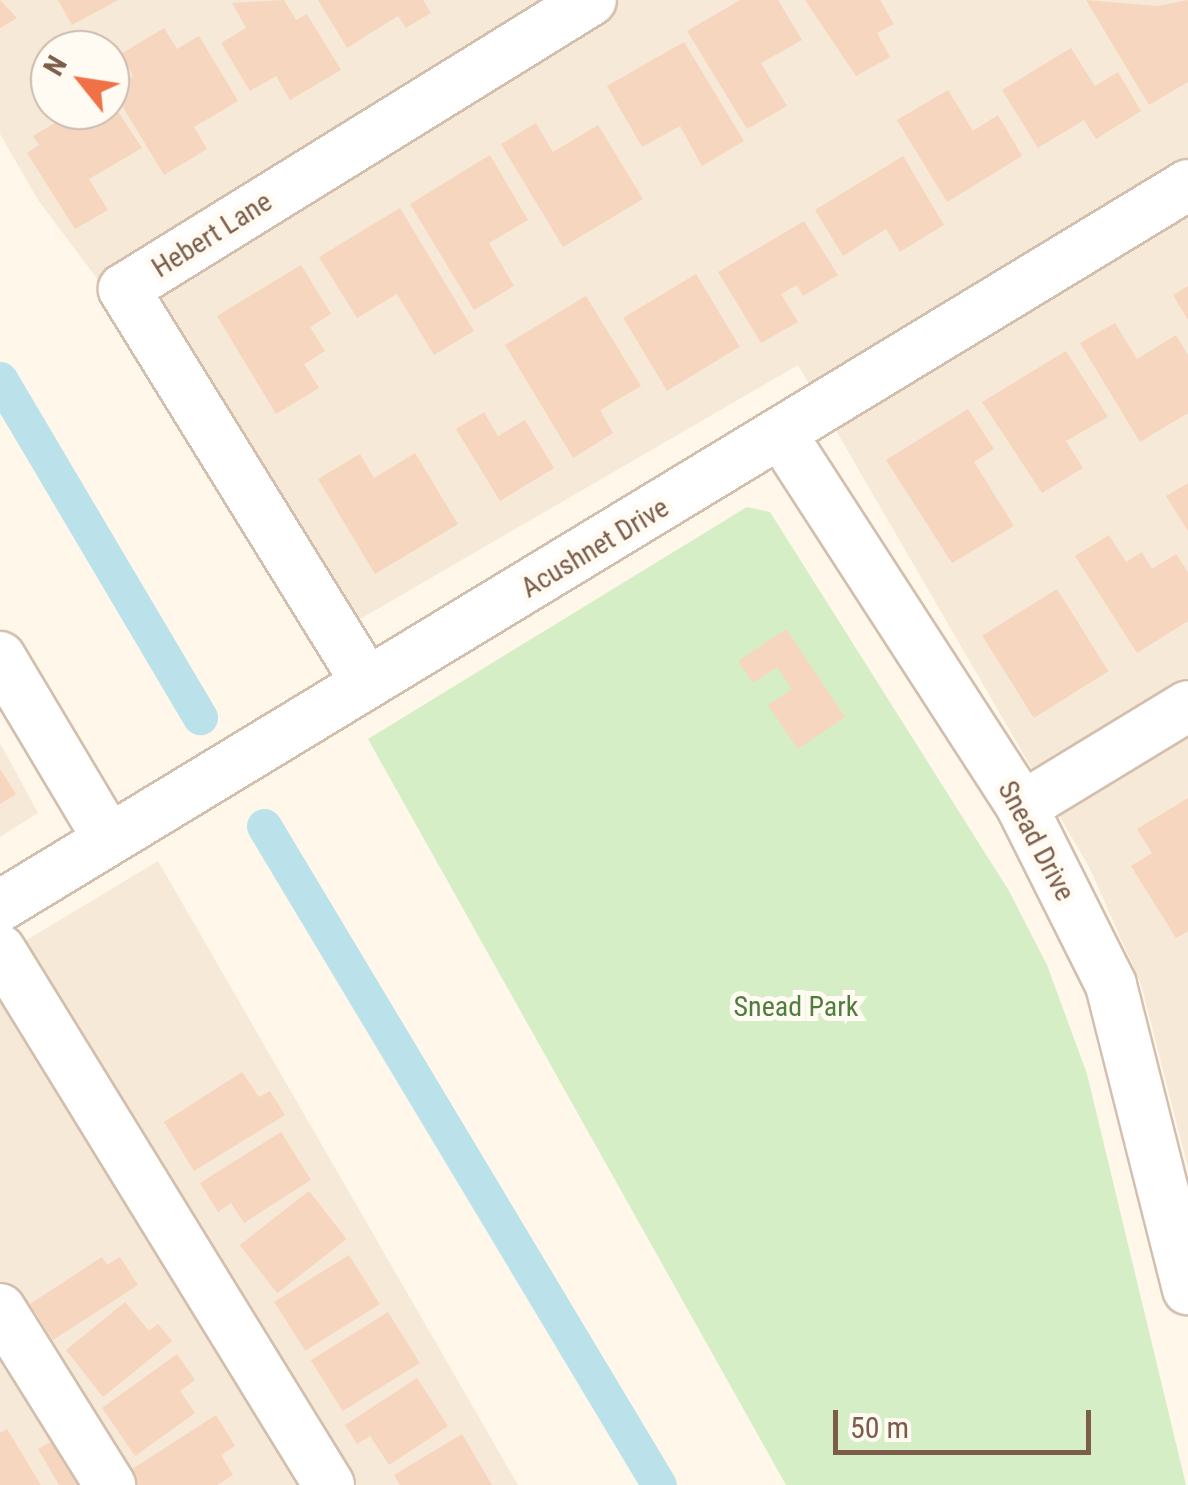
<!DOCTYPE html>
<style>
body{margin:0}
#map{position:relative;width:1188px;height:1485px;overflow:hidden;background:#fef7ea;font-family:"Roboto Condensed",sans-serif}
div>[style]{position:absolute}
.residential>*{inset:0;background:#f7e9d7}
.green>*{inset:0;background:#d5eec6}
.canal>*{height:35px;margin:-17.5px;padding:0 17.5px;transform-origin:17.5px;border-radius:17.5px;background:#bbe2eb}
.building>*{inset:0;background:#f6d6bf;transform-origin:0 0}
.roads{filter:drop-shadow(2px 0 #d3bfad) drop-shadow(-2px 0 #d3bfad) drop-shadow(0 2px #d3bfad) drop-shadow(0 -2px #d3bfad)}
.minor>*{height:50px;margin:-25px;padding:0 25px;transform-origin:25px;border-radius:25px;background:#fff}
span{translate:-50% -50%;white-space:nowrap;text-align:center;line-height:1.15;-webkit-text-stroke:10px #fffaf2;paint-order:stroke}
.street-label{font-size:28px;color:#7c5d4a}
.park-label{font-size:28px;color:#4e7d3d}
.north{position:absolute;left:30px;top:30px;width:100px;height:100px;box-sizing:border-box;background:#fffaf2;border:2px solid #cbbbaf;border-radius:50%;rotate:300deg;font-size:28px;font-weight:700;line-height:40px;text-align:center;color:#7c5d4a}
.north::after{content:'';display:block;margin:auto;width:35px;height:45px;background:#f17146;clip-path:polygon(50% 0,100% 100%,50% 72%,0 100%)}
.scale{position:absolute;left:833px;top:1410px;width:258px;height:45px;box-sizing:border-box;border:5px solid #7c5d4a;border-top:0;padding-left:12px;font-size:30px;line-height:35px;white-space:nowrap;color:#7c5d4a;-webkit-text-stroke:8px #fffaf2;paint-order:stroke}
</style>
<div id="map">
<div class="residential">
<i style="clip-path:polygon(evenodd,0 0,1188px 0,1188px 1168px,1141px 984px,1090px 869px,798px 365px,355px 622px,38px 200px,0 134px,0 0,50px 50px,110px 50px,110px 110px,50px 110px,50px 50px)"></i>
<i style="clip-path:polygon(0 743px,38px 813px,0 837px)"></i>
<i style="clip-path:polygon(158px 861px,518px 1485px,0 1485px,0 956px)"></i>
</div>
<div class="green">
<i style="clip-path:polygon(747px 507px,770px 512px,1009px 891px,1047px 965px,1087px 1074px,1186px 1485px,786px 1485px,368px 739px)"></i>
</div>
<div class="canal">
<i style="left:0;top:379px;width:393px;rotate:59.4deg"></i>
<i style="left:264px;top:826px;width:768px;rotate:59.06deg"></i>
</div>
<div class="building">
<i style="clip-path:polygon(0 0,17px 18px,0 28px)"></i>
<i style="clip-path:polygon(58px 0,118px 0,72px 25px)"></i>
<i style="clip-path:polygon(284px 0,296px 20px,307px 14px,341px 70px,290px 100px,276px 76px,250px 91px,221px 43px,246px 28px,232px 3px)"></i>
<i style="clip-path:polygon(318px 0,423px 0,431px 13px,406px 28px,398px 16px,347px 48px)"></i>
<i style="clip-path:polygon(740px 0,778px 0,802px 40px,761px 63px,787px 106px,747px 129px,687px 31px)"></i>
<i style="clip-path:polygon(805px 0,880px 0,894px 24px,877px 33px,890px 57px,856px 76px)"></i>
<i style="clip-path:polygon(1086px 0,1158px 6px,1188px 0,1188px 82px,1149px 105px)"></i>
<i style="clip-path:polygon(164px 28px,177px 49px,199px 36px,238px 101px,194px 127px,207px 149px,164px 175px,112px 89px,133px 76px,121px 54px)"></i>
<i style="clip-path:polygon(684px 42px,744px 141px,702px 166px,680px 126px,642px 147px,607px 86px)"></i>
<i style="clip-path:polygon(1071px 48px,1095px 86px,1118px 72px,1141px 111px,1096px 139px,1084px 120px,1038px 148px,1002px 90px)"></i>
<i style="clip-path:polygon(948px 90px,973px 131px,998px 115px,1022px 156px,947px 202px,897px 120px)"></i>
<i style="clip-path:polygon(113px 104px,142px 148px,89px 179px,108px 210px,75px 229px,27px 153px,39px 145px,33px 136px,63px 118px,70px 129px)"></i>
<i style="clip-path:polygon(536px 123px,553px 152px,598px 125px,643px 199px,563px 247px,501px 144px)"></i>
<i style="clip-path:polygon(490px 155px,528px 220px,489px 243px,514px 286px,474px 310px,410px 204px)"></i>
<i style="clip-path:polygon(903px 156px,944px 225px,900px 252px,886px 229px,843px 256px,815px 210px)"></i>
<i style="clip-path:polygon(400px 208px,474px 331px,434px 355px,397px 294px,357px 318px,319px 257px)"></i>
<i style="clip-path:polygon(804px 221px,838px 275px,803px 296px,797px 285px,781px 294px,798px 322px,761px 343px,718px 272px)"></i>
<i style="clip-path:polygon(301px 265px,331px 314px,310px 327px,325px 351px,304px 364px,319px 388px,276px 414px,217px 316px)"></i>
<i style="left:696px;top:274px;width:85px;height:85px;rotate:59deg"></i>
<i style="clip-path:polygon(1188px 286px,1188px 320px,1173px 295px)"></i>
<i style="clip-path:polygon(586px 296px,641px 386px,600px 410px,613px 433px,573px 458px,505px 345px)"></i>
<i style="clip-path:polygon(1115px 323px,1137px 359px,1176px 335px,1188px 355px,1188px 413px,1140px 442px,1080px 343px)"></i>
<i style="clip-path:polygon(1066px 351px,1108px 417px,1066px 441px,1083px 468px,1042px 493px,982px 402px)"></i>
<i style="clip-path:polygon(968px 409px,994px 449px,974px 462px,1014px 526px,952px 563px,886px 460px)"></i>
<i style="clip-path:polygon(484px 412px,498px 436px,525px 420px,554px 468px,500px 501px,456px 429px)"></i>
<i style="clip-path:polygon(415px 453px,458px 524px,375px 574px,318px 479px,360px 454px,374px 478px)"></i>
<i style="clip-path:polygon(1188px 483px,1188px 531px,1166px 496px)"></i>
<i style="clip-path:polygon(1109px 535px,1126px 562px,1142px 552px,1152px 569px,1176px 554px,1188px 572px,1188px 621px,1137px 653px,1075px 556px)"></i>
<i style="left:1057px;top:589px;width:97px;height:88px;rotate:58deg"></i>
<i style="clip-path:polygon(786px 629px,845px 717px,798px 749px,768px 705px,792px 689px,777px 667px,753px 683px,738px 661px)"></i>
<i style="clip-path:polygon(0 769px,16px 794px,0 804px)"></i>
<i style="clip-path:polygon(1188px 798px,1188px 931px,1176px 938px,1131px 866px,1152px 853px,1137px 829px)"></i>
<i style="clip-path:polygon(242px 1072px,259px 1097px,270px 1091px,285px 1115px,194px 1171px,164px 1122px)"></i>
<i style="clip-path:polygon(281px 1132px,311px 1180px,244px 1223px,231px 1203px,218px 1212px,200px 1183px)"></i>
<i style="left:309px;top:1191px;width:61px;height:88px;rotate:52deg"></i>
<i style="left:349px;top:1255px;width:58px;height:88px;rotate:58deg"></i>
<i style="clip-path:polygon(102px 1257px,107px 1265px,120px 1257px,138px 1285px,53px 1340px,30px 1304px)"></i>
<i style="clip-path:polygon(125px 1302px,149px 1331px,158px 1324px,172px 1341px,103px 1397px,66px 1350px)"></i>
<i style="left:388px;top:1312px;width:60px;height:91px;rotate:58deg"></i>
<i style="clip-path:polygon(177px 1354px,195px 1380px,180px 1391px,195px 1413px,135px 1456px,102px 1408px)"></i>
<i style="clip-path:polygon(417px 1378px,448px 1426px,389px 1465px,370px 1436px,357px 1444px,345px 1425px)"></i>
<i style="clip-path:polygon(216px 1415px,235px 1446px,221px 1455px,233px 1475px,217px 1485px,134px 1485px,126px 1473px)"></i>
<i style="clip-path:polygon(7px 1429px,41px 1485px,0 1485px,0 1433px)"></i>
<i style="clip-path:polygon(462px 1434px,492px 1485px,400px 1485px,394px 1475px)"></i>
<i style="clip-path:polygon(63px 1435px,92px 1485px,59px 1485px,38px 1449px)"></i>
</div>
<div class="roads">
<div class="minor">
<i style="left:783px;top:437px;width:440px;rotate:57.1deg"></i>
<i style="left:1022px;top:807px;width:199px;rotate:63.4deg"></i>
<i style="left:1111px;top:985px;width:314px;rotate:75.8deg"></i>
<i style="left:0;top:657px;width:211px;rotate:59.2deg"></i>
<i style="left:367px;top:683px;width:463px;rotate:-121.7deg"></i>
<i style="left:124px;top:289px;width:549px;rotate:-31.75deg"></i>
<i style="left:1022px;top:807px;width:194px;rotate:-31.3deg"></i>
<i style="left:0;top:906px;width:1390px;rotate:-31.25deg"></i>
<i style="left:0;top:950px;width:628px;rotate:58.41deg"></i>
<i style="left:0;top:1309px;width:208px;rotate:58deg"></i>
</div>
</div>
<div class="street-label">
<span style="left:212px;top:235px;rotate:-32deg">Hebert Lane</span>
<span style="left:595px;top:548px;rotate:-31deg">Acushnet Drive</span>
<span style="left:1036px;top:841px;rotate:62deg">Snead Drive</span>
</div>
<div class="park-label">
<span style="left:796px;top:1007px">Snead Park</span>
</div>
<div class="north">N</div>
<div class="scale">50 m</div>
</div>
